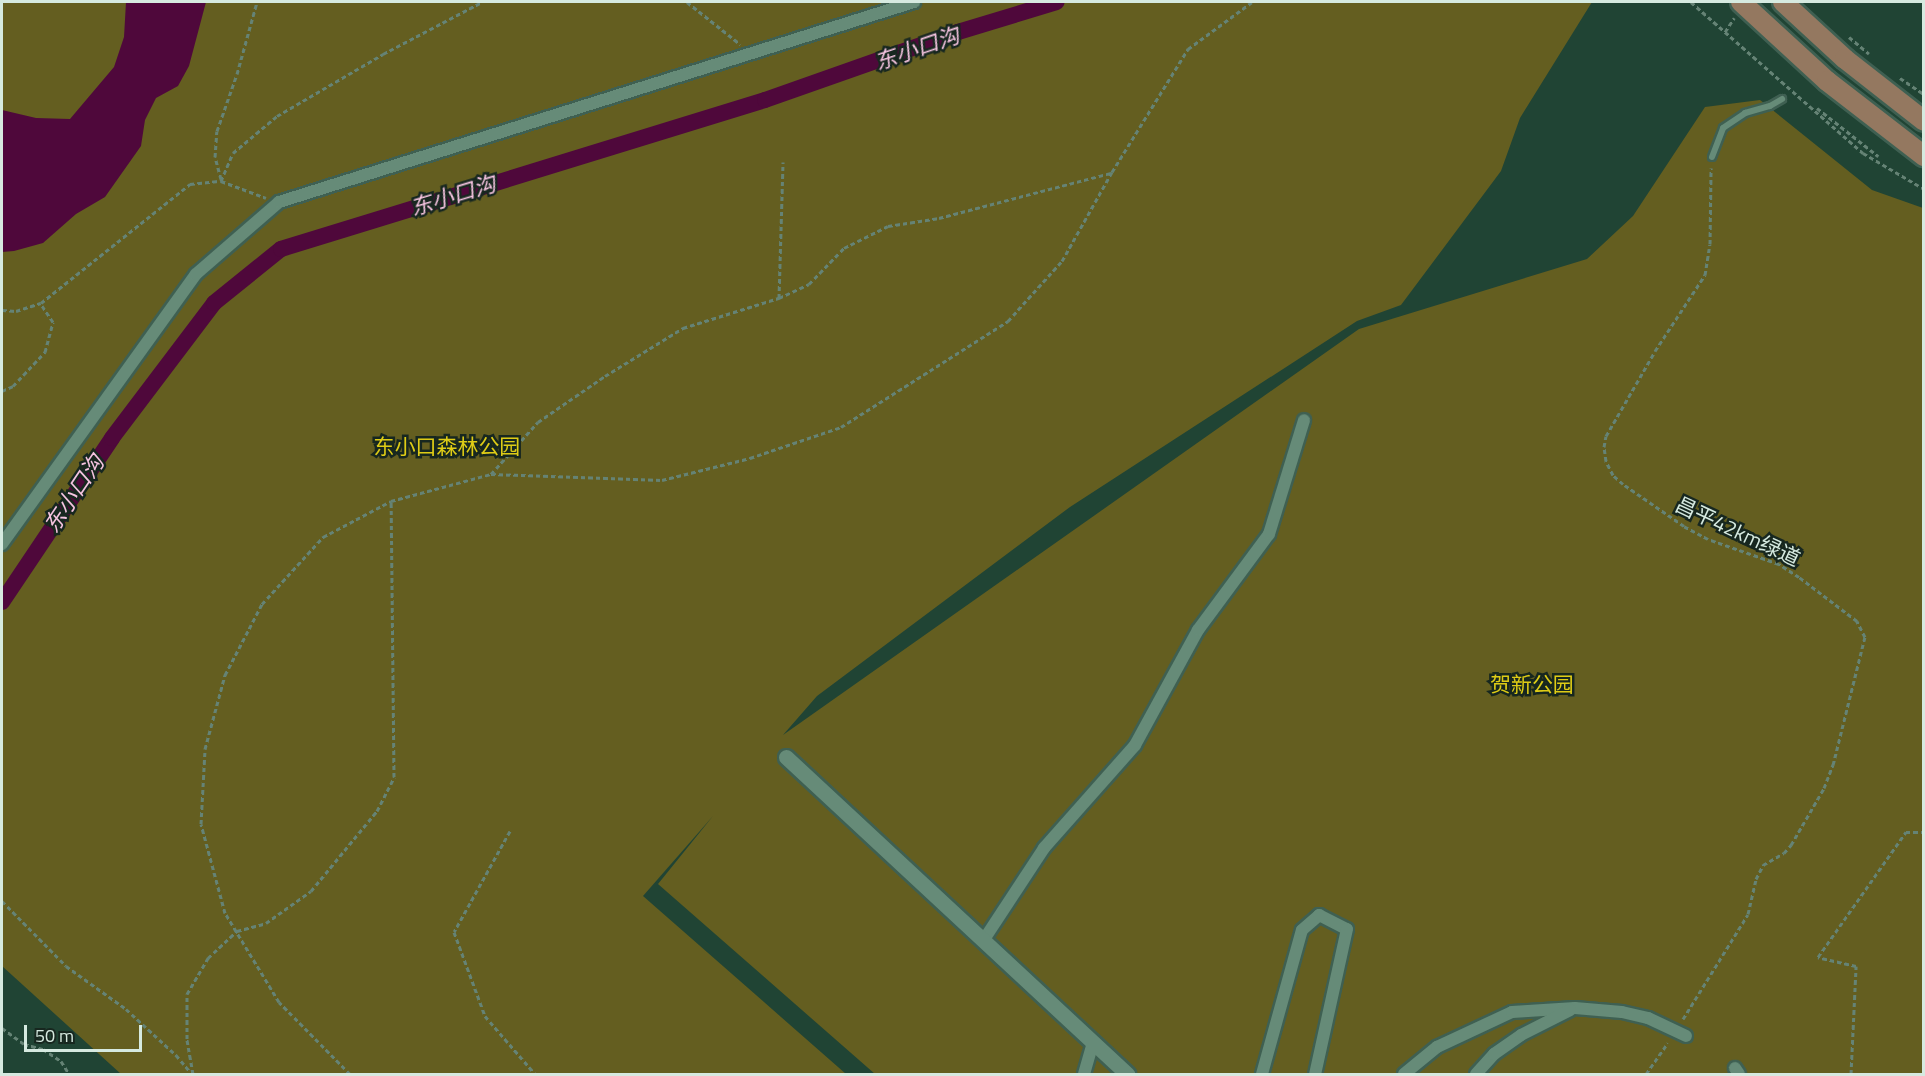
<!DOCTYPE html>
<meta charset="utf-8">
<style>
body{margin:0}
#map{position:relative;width:1925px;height:1076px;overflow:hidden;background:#204434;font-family:"Titillium Web","Noto Sans SC",sans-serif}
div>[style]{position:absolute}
.green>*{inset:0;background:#645e20}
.water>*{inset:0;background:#4f083b}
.canal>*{height:16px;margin:-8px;padding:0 8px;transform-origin:8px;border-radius:8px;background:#4f083b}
.path>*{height:3px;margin-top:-1.5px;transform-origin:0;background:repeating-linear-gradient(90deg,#658375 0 4.5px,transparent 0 7.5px)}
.roads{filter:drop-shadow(2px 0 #3f6052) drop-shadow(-2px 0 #3f6052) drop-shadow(0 2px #3f6052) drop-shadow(0 -2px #3f6052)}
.service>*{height:6px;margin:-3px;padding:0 3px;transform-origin:3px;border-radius:3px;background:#668b78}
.minor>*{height:12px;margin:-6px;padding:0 6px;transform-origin:6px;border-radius:6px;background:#668b78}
.tertiary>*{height:15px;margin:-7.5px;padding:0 7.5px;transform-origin:7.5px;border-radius:7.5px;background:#668b78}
.primary>*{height:20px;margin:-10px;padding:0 10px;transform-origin:10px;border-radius:10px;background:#947860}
span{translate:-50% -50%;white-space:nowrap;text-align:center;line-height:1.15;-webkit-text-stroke:5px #17271f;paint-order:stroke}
.park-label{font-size:21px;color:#decc16}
.street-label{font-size:21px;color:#d6eae0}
.water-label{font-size:22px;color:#f6c4e1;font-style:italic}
.frame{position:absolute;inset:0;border:3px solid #d6eae0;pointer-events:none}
.scale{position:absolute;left:24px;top:1025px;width:118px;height:27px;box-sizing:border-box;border:3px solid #d6eae0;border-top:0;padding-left:8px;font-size:18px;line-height:21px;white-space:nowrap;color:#d6eae0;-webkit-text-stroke:4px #17271f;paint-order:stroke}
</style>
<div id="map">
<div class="green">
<i style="clip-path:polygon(2px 2px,1592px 2px,1520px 118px,1501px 171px,1401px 305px,1357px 321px,1070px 507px,817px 696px,783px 735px,1359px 329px,1587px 259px,1633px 216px,1705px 107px,1760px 100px,1872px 190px,1923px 208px,1923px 1074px,875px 1074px,658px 884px,713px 816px,643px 896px,846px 1074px,121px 1074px,2px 966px)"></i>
</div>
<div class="water">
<i style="clip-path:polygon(126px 2px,206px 2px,189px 66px,178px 86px,156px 98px,145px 120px,141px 146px,105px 197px,76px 214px,43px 243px,14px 251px,2px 252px,2px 110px,36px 118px,70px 119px,114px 67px,124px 37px)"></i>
</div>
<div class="canal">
<i style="left:2px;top:602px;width:197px;rotate:-56.1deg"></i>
<i style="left:112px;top:438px;width:169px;rotate:-52.9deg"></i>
<i style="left:214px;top:303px;width:86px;rotate:-38.9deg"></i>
<i style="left:281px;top:249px;width:506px;rotate:-17.11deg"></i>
<i style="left:765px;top:100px;width:205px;rotate:-19.4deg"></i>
<i style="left:958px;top:32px;width:103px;rotate:-16.9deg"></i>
</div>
<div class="path">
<i style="left:687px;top:2px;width:68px;rotate:38.4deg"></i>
<i style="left:1691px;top:2px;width:229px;rotate:41.3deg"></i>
<i style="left:1863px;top:153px;width:71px;rotate:30.5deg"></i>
<i style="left:1725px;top:32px;width:17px;rotate:-57deg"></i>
<i style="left:1849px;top:37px;width:26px;rotate:40deg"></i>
<i style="left:1900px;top:78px;width:29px;rotate:34deg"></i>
<i style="left:1817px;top:108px;width:78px;rotate:38.2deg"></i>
<i style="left:221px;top:179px;width:23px;rotate:-105deg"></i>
<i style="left:215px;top:157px;width:26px;rotate:-86deg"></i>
<i style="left:217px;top:131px;width:60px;rotate:-70.7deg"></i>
<i style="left:237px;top:74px;width:75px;rotate:-74.5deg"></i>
<i style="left:221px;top:181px;width:30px;rotate:-67deg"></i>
<i style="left:233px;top:153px;width:57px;rotate:-40.1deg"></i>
<i style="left:277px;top:116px;width:123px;rotate:-30.3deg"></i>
<i style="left:383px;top:54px;width:112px;rotate:-27.7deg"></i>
<i style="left:779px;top:298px;width:136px;rotate:-88.3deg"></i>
<i style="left:2px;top:310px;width:14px;rotate:4deg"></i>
<i style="left:16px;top:311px;width:26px;rotate:-18deg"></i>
<i style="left:41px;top:303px;width:191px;rotate:-38.6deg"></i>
<i style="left:190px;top:184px;width:31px;rotate:-6deg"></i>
<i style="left:221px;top:181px;width:48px;rotate:20.7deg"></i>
<i style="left:2px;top:391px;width:12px;rotate:-24deg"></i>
<i style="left:13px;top:386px;width:47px;rotate:-46.7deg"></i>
<i style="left:45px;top:352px;width:31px;rotate:-75deg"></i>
<i style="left:53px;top:322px;width:22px;rotate:-124deg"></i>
<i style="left:491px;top:474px;width:70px;rotate:-47.9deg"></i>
<i style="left:538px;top:422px;width:81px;rotate:-34.5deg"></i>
<i style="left:605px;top:376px;width:92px;rotate:-31.6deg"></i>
<i style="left:683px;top:328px;width:101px;rotate:-17.4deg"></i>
<i style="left:779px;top:298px;width:33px;rotate:-25deg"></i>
<i style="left:809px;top:284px;width:50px;rotate:-45.8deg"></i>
<i style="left:844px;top:248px;width:49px;rotate:-26.6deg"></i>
<i style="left:888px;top:226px;width:52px;rotate:-8.9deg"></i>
<i style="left:939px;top:218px;width:178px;rotate:-14.7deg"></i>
<i style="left:510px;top:831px;width:115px;rotate:119deg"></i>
<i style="left:454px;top:932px;width:90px;rotate:69.7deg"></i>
<i style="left:485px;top:1016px;width:77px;rotate:49.2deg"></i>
<i style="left:2px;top:901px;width:91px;rotate:45.4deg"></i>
<i style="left:66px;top:966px;width:74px;rotate:35.6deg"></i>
<i style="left:126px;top:1009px;width:68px;rotate:42.6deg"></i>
<i style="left:176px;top:1055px;width:25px;rotate:50deg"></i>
<i style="left:1683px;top:1019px;width:123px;rotate:-58.2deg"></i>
<i style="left:1748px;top:914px;width:36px;rotate:-77deg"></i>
<i style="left:1756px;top:879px;width:16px;rotate:-63deg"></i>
<i style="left:1763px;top:865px;width:24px;rotate:-30deg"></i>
<i style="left:1784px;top:853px;width:11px;rotate:-49deg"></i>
<i style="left:1791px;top:845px;width:66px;rotate:-59.9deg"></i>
<i style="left:1824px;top:788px;width:25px;rotate:-69deg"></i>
<i style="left:1833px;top:765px;width:132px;rotate:-76deg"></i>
<i style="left:1865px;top:637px;width:18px;rotate:-117deg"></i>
<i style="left:1857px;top:621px;width:73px;rotate:-142.8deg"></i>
<i style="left:1799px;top:577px;width:24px;rotate:-147deg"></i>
<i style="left:1779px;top:564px;width:75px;rotate:-160.6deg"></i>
<i style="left:1708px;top:539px;width:27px;rotate:-152deg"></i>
<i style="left:1684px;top:526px;width:74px;rotate:-145.5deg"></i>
<i style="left:1623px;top:484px;width:13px;rotate:-138deg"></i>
<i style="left:1613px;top:475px;width:16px;rotate:-117deg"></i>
<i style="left:1606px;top:461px;width:14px;rotate:-98deg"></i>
<i style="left:1604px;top:447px;width:11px;rotate:-80deg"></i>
<i style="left:1606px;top:436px;width:98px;rotate:-60deg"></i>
<i style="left:1655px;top:351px;width:91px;rotate:-56.7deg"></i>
<i style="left:1705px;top:275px;width:31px;rotate:-81deg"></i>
<i style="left:1710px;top:244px;width:76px;rotate:-89.2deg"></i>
<i style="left:2px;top:1028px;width:27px;rotate:36deg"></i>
<i style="left:24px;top:1044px;width:20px;rotate:15deg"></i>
<i style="left:43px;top:1049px;width:22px;rotate:34deg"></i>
<i style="left:61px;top:1061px;width:15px;rotate:58deg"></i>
<i style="left:193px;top:1074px;width:36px;rotate:-100deg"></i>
<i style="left:187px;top:1039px;width:45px;rotate:-90deg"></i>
<i style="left:187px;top:994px;width:42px;rotate:-59.7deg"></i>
<i style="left:208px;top:958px;width:40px;rotate:-43deg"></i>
<i style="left:237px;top:931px;width:30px;rotate:-15deg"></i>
<i style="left:266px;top:923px;width:55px;rotate:-35.4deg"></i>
<i style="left:311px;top:891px;width:104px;rotate:-50.5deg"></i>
<i style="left:377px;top:811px;width:38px;rotate:-63deg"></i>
<i style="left:394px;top:777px;width:276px;rotate:-90.6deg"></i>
<i style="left:350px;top:1074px;width:101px;rotate:-134.6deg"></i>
<i style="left:279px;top:1002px;width:104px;rotate:-121.2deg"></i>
<i style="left:225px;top:913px;width:92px;rotate:-105.1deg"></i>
<i style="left:201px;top:824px;width:75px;rotate:-86.9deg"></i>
<i style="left:205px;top:749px;width:77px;rotate:-74.9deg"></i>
<i style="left:225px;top:675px;width:80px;rotate:-62.5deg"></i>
<i style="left:262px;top:604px;width:91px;rotate:-47.7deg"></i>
<i style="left:323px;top:537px;width:77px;rotate:-27.9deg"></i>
<i style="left:391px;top:501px;width:104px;rotate:-15.1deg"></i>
<i style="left:491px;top:474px;width:171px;rotate:2deg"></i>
<i style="left:662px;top:480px;width:91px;rotate:-14deg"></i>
<i style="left:750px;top:458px;width:96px;rotate:-18.8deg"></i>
<i style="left:841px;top:427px;width:198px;rotate:-32.4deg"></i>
<i style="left:1008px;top:321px;width:81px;rotate:-48deg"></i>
<i style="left:1062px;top:261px;width:102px;rotate:-60.7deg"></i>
<i style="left:1112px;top:172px;width:145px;rotate:-58.3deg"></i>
<i style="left:1188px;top:49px;width:79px;rotate:-36.3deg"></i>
<i style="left:1646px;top:1074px;width:38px;rotate:-55deg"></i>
<i style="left:1851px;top:1074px;width:108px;rotate:-87.3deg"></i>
<i style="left:1856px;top:966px;width:39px;rotate:-167deg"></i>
<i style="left:1818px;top:957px;width:153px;rotate:-54.9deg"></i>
<i style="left:1906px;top:832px;width:18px"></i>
</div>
<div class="roads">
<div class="service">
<i style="left:1712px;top:157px;width:31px;rotate:-69deg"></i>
<i style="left:1723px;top:128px;width:27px;rotate:-34deg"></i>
<i style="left:1745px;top:113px;width:26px;rotate:-16deg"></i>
<i style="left:1770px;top:106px;width:14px;rotate:-30deg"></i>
</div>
<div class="minor">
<i style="left:2px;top:544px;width:332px;rotate:-54.3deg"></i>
<i style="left:196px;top:274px;width:110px;rotate:-40.9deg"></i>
<i style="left:279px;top:202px;width:666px;rotate:-17.48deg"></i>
<i style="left:983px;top:941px;width:111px;rotate:-56.7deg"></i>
<i style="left:1044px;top:848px;width:137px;rotate:-48.5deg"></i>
<i style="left:1135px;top:745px;width:131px;rotate:-61.3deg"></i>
<i style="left:1198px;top:630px;width:119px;rotate:-53.5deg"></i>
<i style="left:1269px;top:534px;width:119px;rotate:-72.9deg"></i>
<i style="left:1735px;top:1068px;width:7px;rotate:56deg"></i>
<i style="left:1084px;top:1074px;width:32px;rotate:-74deg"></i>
<i style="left:1262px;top:1074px;width:149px;rotate:-74.5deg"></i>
<i style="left:1302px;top:930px;width:23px;rotate:-41deg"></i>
<i style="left:1319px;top:915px;width:31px;rotate:27deg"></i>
<i style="left:1347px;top:929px;width:148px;rotate:102.4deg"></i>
<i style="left:1404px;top:1074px;width:43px;rotate:-39.3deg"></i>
<i style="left:1437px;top:1047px;width:83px;rotate:-25deg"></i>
<i style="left:1512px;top:1012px;width:63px;rotate:-3.6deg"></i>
<i style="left:1575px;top:1008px;width:47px;rotate:4.9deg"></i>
<i style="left:1622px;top:1012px;width:27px;rotate:13deg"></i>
<i style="left:1648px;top:1018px;width:42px;rotate:25.3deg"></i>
<i style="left:1476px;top:1074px;width:27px;rotate:-48deg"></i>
<i style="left:1494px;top:1054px;width:33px;rotate:-35deg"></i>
<i style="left:1521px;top:1035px;width:55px;rotate:-27deg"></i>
</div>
<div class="tertiary">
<i style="left:786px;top:757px;width:466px;rotate:42.9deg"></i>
</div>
<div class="primary">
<i style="left:1741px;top:2px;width:117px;rotate:42.6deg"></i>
<i style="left:1827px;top:81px;width:123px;rotate:37.7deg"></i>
<i style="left:1783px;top:2px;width:84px;rotate:42.6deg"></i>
<i style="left:1845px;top:59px;width:100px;rotate:38.1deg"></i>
</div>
</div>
<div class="park-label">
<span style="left:447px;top:446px">东小口森林公园</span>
<span style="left:1532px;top:684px">贺新公园</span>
</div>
<div class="street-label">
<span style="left:1738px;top:531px;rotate:25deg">昌平42km绿道</span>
</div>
<div class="water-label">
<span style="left:917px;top:49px;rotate:-19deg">东小口沟</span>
<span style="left:453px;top:196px;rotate:-17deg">东小口沟</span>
<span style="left:74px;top:494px;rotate:-56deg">东小口沟</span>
</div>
<div class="frame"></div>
<div class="scale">50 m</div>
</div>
